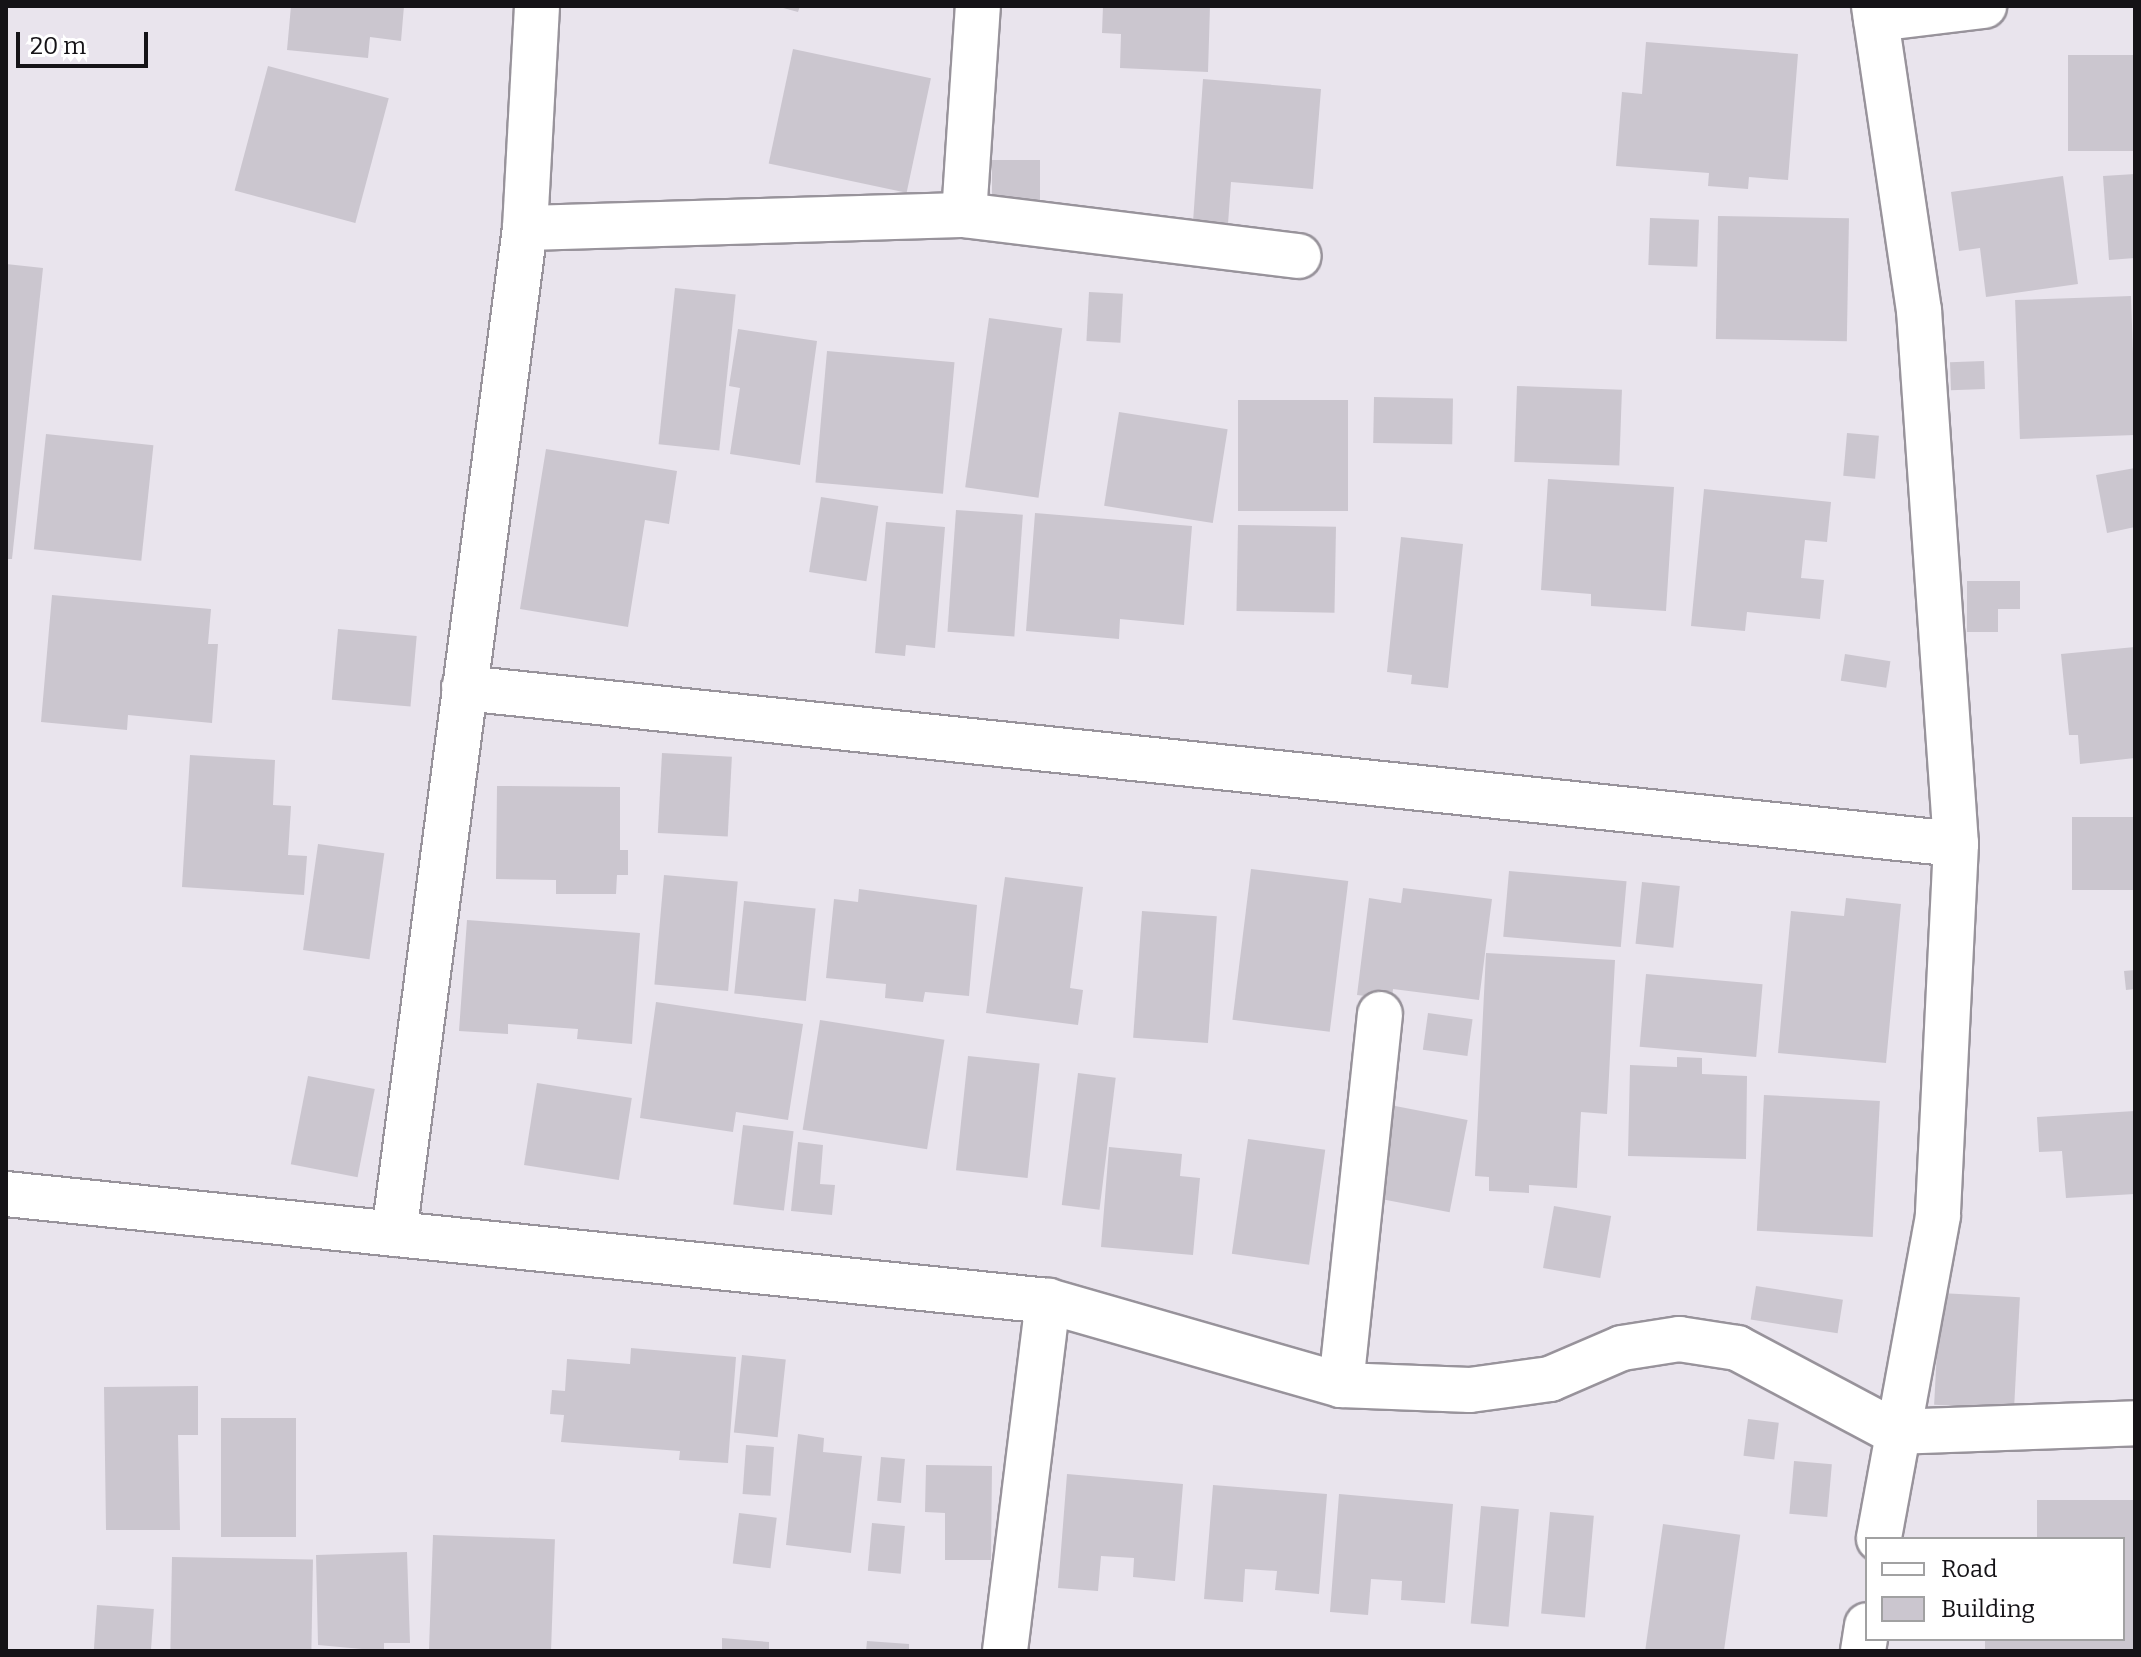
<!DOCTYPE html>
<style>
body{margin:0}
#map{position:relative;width:2141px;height:1657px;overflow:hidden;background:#e9e4ed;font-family:Bitter,serif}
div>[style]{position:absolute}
.building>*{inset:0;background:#cbc6cf;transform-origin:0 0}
.roads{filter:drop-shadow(2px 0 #98939b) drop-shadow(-2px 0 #98939b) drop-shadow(0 2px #98939b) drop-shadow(0 -2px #98939b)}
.minor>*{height:44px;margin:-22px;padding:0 22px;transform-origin:22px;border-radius:22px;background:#fff}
span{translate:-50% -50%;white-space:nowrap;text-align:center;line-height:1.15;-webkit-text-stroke:6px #fff;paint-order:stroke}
.frame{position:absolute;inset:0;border:8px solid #151317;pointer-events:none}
.legend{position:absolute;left:1865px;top:1537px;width:260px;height:104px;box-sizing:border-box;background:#fff;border:2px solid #a1a1a2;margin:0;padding:10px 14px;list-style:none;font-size:24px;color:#151317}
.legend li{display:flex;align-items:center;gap:16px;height:40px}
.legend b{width:40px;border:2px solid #a1a1a2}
.scale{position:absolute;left:16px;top:32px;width:132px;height:36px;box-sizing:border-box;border:4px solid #151317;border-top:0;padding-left:10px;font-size:24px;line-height:28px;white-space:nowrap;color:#151317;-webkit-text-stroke:6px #fff;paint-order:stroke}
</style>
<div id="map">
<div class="building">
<i style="clip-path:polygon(291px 6px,404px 6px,401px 41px,370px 37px,368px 58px,287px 50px)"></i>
<i style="clip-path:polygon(776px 6px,800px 6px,798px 12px)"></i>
<i style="clip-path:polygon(1103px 6px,1210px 6px,1208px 72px,1120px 68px,1121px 34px,1102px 33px)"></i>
<i style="clip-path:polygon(1646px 42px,1798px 54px,1788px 180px,1749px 177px,1748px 189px,1708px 186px,1709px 173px,1616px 166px,1622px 92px,1642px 94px)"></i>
<i style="left:793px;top:49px;width:141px;height:117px;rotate:12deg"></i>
<i style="left:2135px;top:55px;width:96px;height:67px;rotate:90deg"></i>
<i style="left:268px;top:66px;width:125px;height:129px;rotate:15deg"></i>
<i style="clip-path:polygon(1203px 79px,1321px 89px,1313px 189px,1231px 182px,1228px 224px,1193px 222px)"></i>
<i style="left:992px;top:160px;width:48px;height:42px"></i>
<i style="clip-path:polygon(2135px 174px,2135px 258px,2109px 260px,2103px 176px)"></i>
<i style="clip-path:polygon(2063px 176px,2078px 284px,1986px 297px,1980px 248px,1959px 251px,1951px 192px)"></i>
<i style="left:1718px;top:216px;width:131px;height:123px;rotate:1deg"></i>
<i style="left:1650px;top:218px;width:49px;height:47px;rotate:2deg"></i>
<i style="clip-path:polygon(6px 264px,43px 268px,12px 559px,6px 559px)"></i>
<i style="left:675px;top:288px;width:61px;height:157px;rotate:6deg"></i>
<i style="left:1089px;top:292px;width:34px;height:49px;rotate:3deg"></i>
<i style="left:2131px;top:296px;width:139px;height:116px;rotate:88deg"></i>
<i style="left:989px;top:318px;width:74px;height:171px;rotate:8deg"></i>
<i style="clip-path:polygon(738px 329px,817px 341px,800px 465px,730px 454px,740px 388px,729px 386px)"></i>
<i style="left:827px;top:351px;width:128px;height:132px;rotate:5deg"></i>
<i style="left:1984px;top:361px;width:28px;height:34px;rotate:88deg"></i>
<i style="left:1517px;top:386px;width:105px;height:76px;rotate:2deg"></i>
<i style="left:1374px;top:397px;width:79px;height:46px;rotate:1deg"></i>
<i style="left:1238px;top:400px;width:110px;height:111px"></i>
<i style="left:1119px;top:412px;width:110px;height:95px;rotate:9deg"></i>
<i style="left:1847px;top:433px;width:32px;height:43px;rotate:5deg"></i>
<i style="left:46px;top:434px;width:108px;height:116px;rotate:6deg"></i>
<i style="clip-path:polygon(546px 449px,677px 471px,669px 524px,645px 520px,628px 627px,520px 609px)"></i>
<i style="clip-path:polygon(2135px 468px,2135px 527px,2107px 533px,2096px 475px)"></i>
<i style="clip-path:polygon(1548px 479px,1674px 487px,1666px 611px,1591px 606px,1591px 594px,1541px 590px)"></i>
<i style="clip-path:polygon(1704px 489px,1831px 502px,1827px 542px,1805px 540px,1801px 578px,1824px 580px,1820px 619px,1747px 612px,1745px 631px,1691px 626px)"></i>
<i style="left:821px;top:497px;width:58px;height:76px;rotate:9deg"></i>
<i style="left:956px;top:510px;width:67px;height:122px;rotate:4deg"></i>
<i style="clip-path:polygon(1035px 513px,1192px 526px,1184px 625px,1120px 619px,1119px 639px,1026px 631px)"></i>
<i style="clip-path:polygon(886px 522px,945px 527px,935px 648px,906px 645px,905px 656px,875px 653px)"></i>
<i style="left:1238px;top:525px;width:98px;height:86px;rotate:1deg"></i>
<i style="clip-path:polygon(1401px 537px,1463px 544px,1448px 688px,1411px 684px,1412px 675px,1387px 672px)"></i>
<i style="clip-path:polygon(1967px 581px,2020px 581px,2020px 609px,1998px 609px,1998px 632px,1967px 632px)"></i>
<i style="clip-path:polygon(52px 595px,211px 609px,208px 644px,218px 644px,212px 723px,128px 715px,127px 730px,41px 722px)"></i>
<i style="left:338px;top:629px;width:79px;height:71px;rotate:5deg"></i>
<i style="clip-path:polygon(2135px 647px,2135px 758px,2080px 764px,2078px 735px,2069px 735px,2061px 654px)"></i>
<i style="left:1845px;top:654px;width:46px;height:27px;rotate:9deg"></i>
<i style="left:662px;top:753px;width:70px;height:80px;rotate:3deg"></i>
<i style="clip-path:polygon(190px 755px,275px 760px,273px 805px,291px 806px,288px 855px,307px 856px,304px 895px,182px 887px)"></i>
<i style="clip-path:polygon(497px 786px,620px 787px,620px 850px,628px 850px,628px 875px,617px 875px,616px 894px,556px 894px,556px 880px,496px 879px)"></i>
<i style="left:2135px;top:817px;width:73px;height:63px;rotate:90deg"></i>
<i style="left:318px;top:844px;width:67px;height:107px;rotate:8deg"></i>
<i style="left:1251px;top:869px;width:98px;height:152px;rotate:7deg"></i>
<i style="left:1509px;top:871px;width:118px;height:66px;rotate:5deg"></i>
<i style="left:664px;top:875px;width:74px;height:110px;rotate:5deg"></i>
<i style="clip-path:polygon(1005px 877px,1083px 887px,1070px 988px,1083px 990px,1078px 1025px,986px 1013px)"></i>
<i style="left:1642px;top:882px;width:38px;height:62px;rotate:6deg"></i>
<i style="clip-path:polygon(1403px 888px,1492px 899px,1479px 1000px,1393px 989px,1392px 999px,1357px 995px,1369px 898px,1401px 903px)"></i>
<i style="clip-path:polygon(859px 889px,977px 905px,969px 996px,925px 992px,923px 1002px,885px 998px,886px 984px,826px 978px,834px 899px,858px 902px)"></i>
<i style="clip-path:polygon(1846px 898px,1901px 904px,1886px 1063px,1778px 1053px,1791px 911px,1844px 916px)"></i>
<i style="left:744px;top:901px;width:72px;height:93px;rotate:6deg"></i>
<i style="left:1142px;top:911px;width:75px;height:127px;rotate:4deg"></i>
<i style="clip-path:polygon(467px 920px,640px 933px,632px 1044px,577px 1039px,578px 1029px,508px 1024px,508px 1034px,459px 1031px)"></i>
<i style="clip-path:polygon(1486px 953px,1615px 960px,1607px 1114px,1581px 1112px,1577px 1188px,1529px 1185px,1529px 1193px,1489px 1191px,1489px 1177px,1475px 1176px)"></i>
<i style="clip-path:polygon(2135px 970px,2135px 989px,2126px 990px,2124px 971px)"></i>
<i style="left:1646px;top:974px;width:117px;height:73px;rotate:5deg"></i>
<i style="clip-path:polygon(656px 1002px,803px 1024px,788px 1120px,736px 1112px,733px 1132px,640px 1118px)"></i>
<i style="left:1428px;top:1013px;width:45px;height:37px;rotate:8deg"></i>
<i style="left:820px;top:1020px;width:126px;height:111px;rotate:9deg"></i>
<i style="left:968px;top:1056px;width:72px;height:115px;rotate:6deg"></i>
<i style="clip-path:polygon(1677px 1057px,1702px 1058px,1702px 1074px,1747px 1076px,1746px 1159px,1628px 1156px,1630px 1065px,1677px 1067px)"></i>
<i style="left:1078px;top:1073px;width:38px;height:133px;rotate:7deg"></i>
<i style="left:308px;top:1076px;width:68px;height:90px;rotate:11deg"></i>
<i style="left:537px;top:1083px;width:96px;height:83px;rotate:9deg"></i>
<i style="left:1764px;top:1095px;width:116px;height:136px;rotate:3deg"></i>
<i style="left:1390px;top:1105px;width:79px;height:94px;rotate:11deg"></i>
<i style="clip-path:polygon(2135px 1111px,2135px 1194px,2066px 1198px,2062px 1151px,2039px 1152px,2037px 1117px)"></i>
<i style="left:743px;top:1125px;width:51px;height:80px;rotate:7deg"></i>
<i style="left:1248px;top:1139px;width:78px;height:116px;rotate:8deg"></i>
<i style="clip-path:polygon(798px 1142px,823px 1145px,820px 1184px,835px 1185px,832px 1215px,791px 1211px)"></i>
<i style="clip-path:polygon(1109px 1147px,1182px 1154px,1180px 1176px,1200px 1178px,1193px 1255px,1101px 1247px)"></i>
<i style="left:1554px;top:1206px;width:58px;height:63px;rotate:10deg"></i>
<i style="left:1756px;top:1286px;width:88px;height:34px;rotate:9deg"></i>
<i style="left:1940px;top:1293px;width:80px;height:112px;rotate:3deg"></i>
<i style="clip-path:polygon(631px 1348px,736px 1357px,728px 1463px,679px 1460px,680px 1451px,561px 1442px,564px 1415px,550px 1414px,552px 1390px,565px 1391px,567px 1359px,630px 1364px)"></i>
<i style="left:742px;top:1355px;width:44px;height:78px;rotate:6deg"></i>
<i style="clip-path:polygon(198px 1386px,198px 1435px,178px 1435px,180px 1530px,106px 1530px,104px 1387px)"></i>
<i style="left:221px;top:1418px;width:75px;height:119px"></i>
<i style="left:1748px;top:1419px;width:31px;height:37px;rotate:7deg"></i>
<i style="clip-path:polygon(798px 1434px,824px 1438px,823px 1452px,862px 1456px,851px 1553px,786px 1545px)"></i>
<i style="left:746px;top:1445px;width:28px;height:49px;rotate:4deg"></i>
<i style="left:881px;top:1457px;width:24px;height:44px;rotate:5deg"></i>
<i style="left:1794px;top:1461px;width:38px;height:53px;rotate:5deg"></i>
<i style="clip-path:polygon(926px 1465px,992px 1466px,991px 1560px,945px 1560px,945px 1513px,925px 1512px)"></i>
<i style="clip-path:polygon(1067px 1474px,1183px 1484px,1175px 1581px,1133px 1577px,1134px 1558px,1101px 1556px,1098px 1591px,1058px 1588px)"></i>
<i style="clip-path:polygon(1213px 1485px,1327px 1494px,1319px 1594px,1275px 1590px,1277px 1571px,1245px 1569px,1243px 1602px,1204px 1599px)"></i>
<i style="clip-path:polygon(1339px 1494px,1453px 1504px,1445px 1603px,1401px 1600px,1402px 1581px,1371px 1579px,1368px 1615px,1330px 1612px)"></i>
<i style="clip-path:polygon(2037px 1500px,2135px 1500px,2135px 1651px,1985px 1651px,1985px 1639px,2123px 1639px,2123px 1539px,2037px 1539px)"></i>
<i style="left:1481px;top:1506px;width:38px;height:118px;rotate:5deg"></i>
<i style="left:1550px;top:1512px;width:44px;height:102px;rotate:5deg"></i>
<i style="left:739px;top:1513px;width:38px;height:51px;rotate:7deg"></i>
<i style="left:872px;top:1523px;width:33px;height:48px;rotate:5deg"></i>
<i style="left:1663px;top:1524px;width:78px;height:128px;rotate:8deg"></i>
<i style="left:433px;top:1535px;width:122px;height:116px;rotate:2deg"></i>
<i style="clip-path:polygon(407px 1552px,410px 1643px,384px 1643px,384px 1651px,318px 1645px,316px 1555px)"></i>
<i style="left:172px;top:1557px;width:141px;height:94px;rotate:1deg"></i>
<i style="left:97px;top:1605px;width:57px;height:46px;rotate:4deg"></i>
<i style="clip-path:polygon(722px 1638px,769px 1642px,769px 1651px,722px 1651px)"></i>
<i style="clip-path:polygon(867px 1641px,909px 1644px,909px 1651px,866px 1651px)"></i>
</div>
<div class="roads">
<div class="minor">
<i style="left:1874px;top:6px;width:307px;rotate:81.6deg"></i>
<i style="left:1919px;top:310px;width:535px;rotate:86.04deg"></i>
<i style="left:1956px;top:844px;width:372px;rotate:92.8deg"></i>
<i style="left:1938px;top:1216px;width:328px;rotate:100.4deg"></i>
<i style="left:1876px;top:19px;width:109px;rotate:-6.9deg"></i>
<i style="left:964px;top:215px;width:209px;rotate:-86.2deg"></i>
<i style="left:525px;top:228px;width:439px;rotate:-1.7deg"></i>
<i style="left:964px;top:215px;width:337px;rotate:7deg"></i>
<i style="left:464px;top:688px;width:1500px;rotate:5.97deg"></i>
<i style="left:6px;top:1194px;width:1047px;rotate:5.86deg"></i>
<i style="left:1048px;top:1301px;width:305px;rotate:16deg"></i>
<i style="left:1341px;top:1385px;width:129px;rotate:2.2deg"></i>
<i style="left:1470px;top:1390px;width:81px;rotate:-7.8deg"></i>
<i style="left:1550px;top:1379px;width:78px;rotate:-23.3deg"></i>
<i style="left:1622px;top:1348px;width:58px;rotate:-9deg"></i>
<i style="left:1679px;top:1339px;width:59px;rotate:8.8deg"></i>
<i style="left:1737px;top:1348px;width:179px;rotate:28deg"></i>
<i style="left:1895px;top:1432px;width:240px;rotate:-2.1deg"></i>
<i style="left:394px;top:1234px;width:1014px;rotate:-82.58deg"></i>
<i style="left:525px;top:228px;width:222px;rotate:-86.9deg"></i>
<i style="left:1341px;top:1385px;width:373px;rotate:-84deg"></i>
<i style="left:1005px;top:1651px;width:353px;rotate:-83deg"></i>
<i style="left:1863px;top:1651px;width:26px;rotate:-81deg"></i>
</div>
</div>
<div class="frame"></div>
<ul class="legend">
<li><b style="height:10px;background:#fff"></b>Road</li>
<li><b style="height:22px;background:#cbc6cf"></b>Building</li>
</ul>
<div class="scale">20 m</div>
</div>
